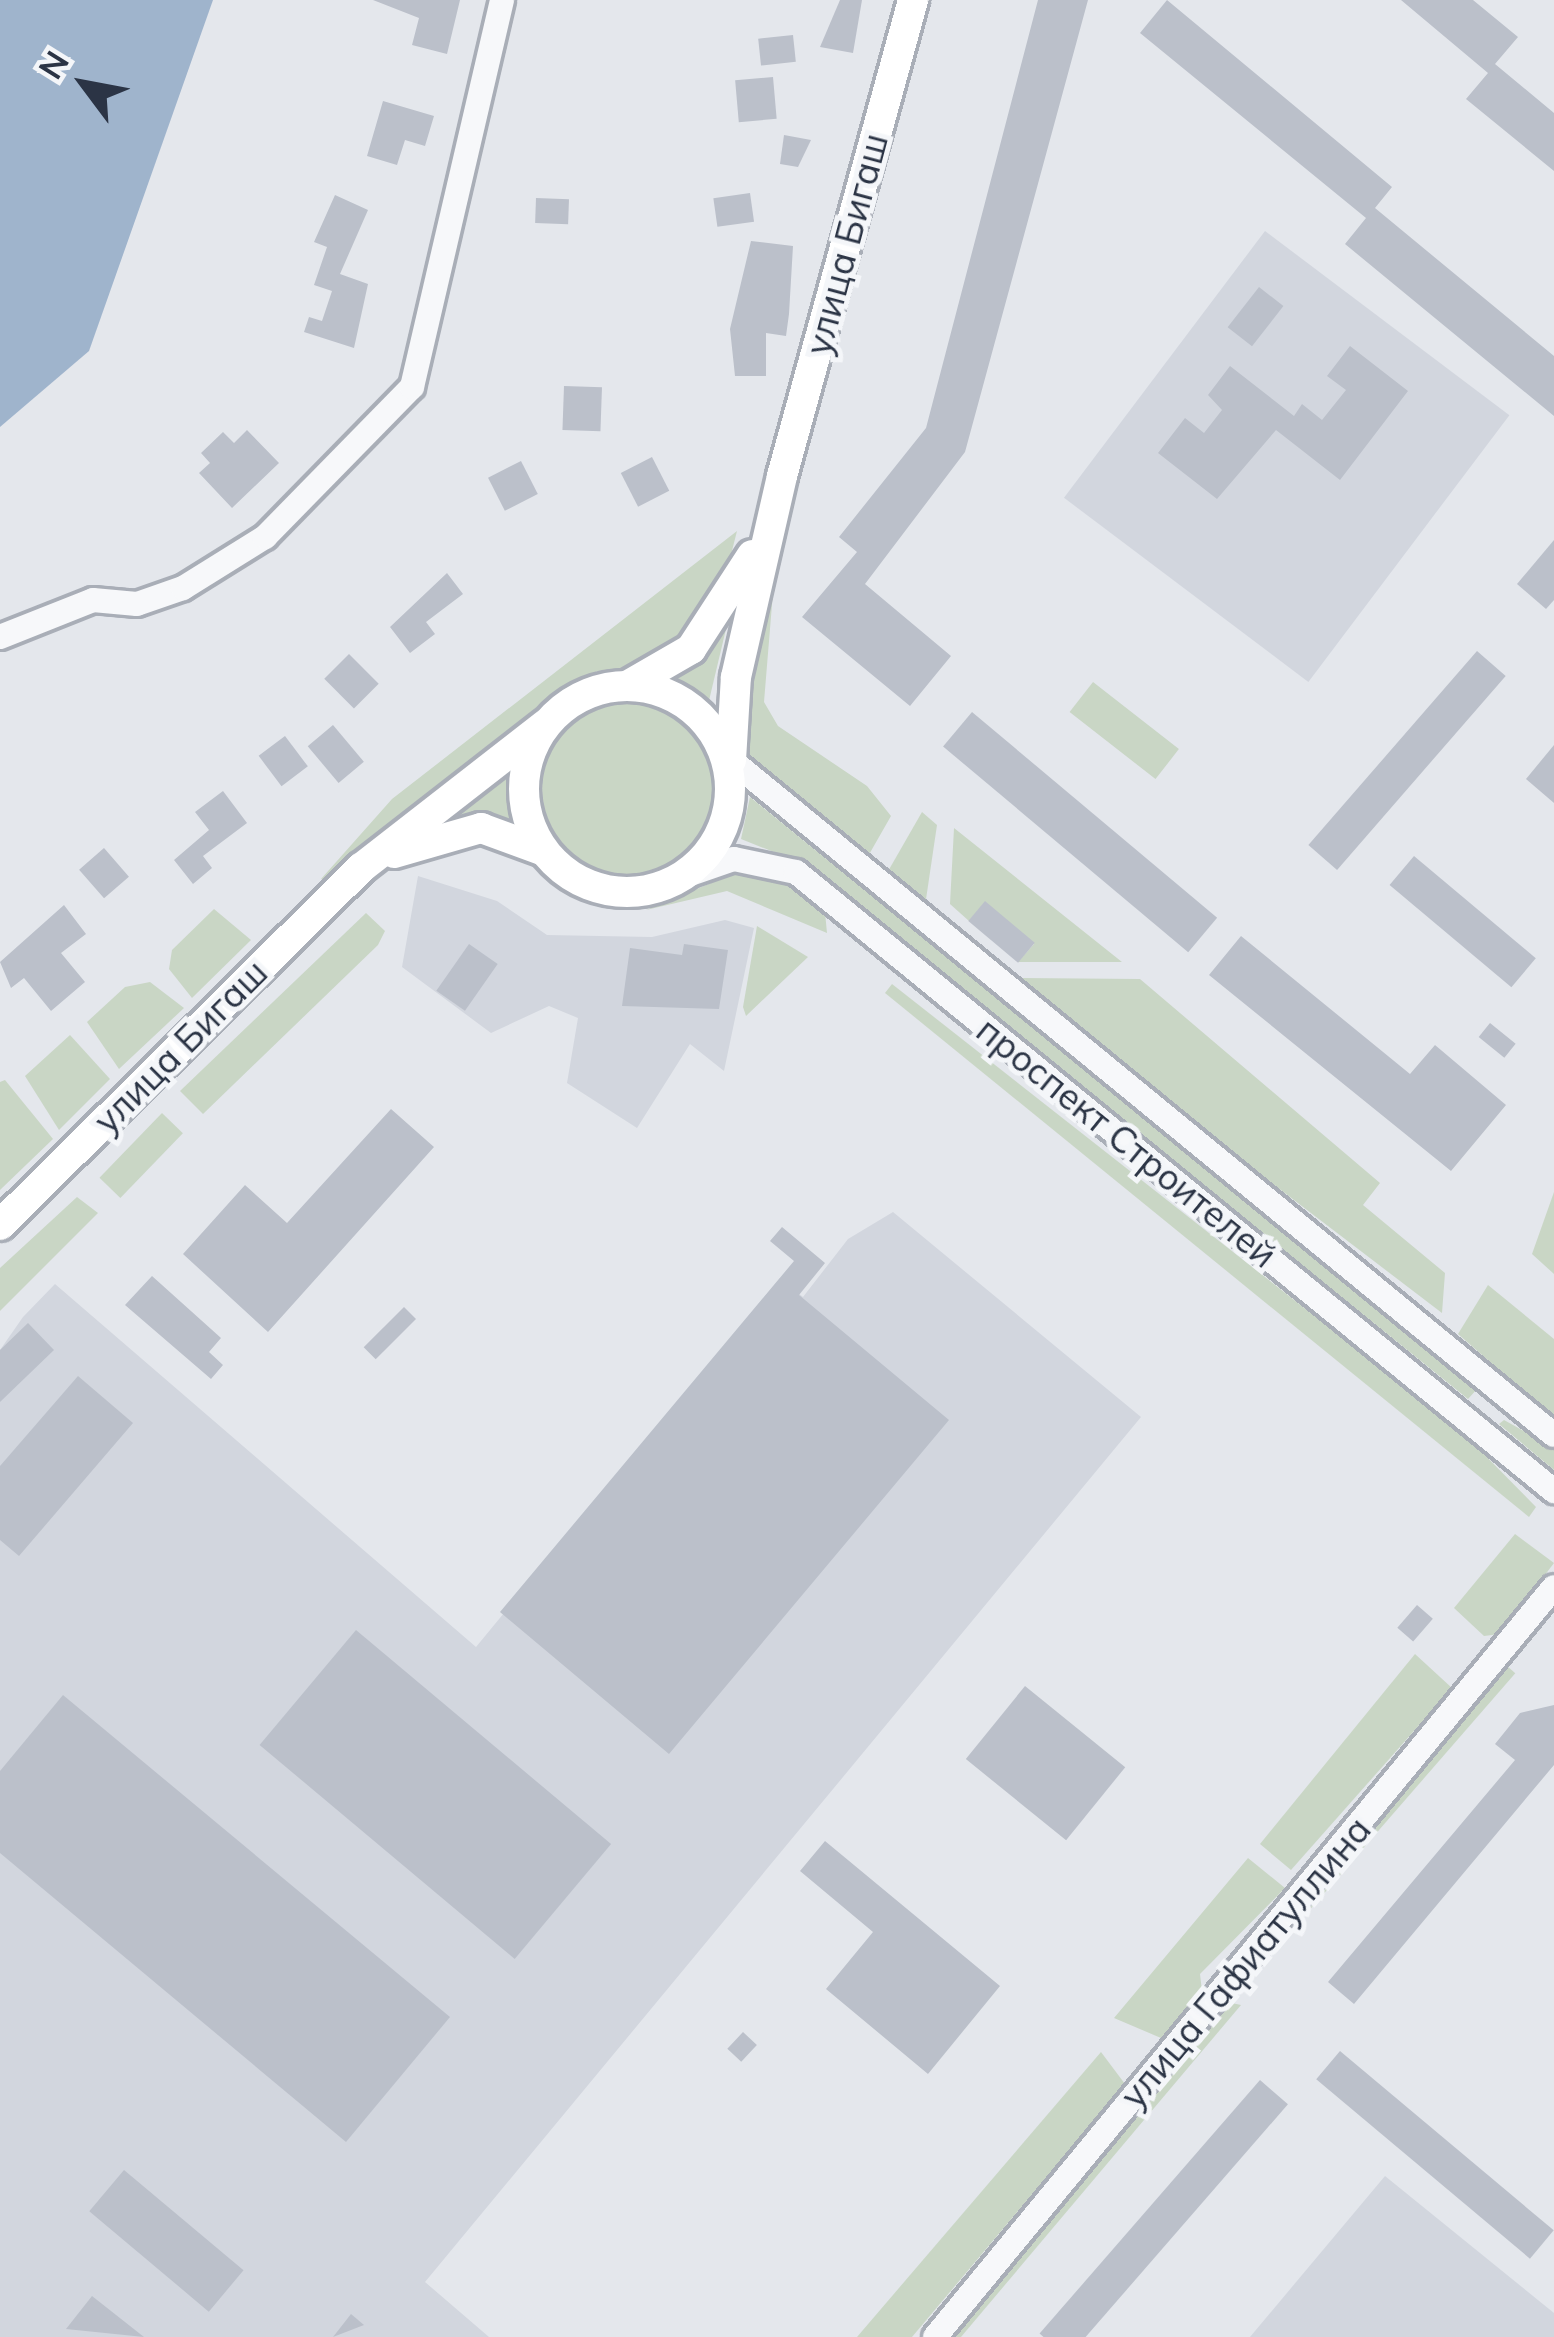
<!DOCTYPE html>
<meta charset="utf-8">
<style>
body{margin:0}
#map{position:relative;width:1554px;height:2337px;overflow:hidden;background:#e4e7ec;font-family:Mulish,sans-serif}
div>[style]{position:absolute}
.built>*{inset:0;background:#d2d6de;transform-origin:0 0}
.green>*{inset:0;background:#c9d6c5;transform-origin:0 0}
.round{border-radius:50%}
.water>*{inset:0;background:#9fb4cc}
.building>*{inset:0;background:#bbc0ca;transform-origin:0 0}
.roads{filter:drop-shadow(3px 0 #a9aeb7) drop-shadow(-3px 0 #a9aeb7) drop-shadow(0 3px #a9aeb7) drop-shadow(0 -3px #a9aeb7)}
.minor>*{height:24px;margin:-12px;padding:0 12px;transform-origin:12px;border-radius:12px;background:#f7f8fa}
.major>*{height:30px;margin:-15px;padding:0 15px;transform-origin:15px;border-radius:15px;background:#fff}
.major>.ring{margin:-15px;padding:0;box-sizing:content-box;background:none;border:30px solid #fff;border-radius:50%}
span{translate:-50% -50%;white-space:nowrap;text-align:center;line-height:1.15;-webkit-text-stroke:10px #f4f6f9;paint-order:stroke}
.street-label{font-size:36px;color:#2b3445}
.north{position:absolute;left:24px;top:24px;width:120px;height:120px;-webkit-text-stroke:9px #f4f6f9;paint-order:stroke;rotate:302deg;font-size:33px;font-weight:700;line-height:48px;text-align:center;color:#2b3445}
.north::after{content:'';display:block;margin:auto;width:42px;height:54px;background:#2b3445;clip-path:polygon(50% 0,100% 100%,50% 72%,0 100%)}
</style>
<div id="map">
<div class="built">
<i style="left:1265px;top:231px;width:306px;height:334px;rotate:37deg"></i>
<i style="clip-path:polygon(418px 876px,497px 901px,547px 935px,652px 937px,725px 920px,754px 928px,724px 1071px,690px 1044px,637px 1128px,567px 1083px,578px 1018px,549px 1006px,491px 1033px,402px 967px)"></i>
<i style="clip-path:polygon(893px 1212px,1141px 1417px,425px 2282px,489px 2337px,0 2337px,0 1350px,23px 1317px,55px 1284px,476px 1647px,780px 1278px,803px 1297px,848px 1239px)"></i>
<i style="clip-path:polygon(1385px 2176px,1554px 2313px,1554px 2337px,1250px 2337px)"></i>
</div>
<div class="green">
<i style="clip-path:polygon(737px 531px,719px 602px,694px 633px,636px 670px,597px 671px,331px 883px,321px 879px,392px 799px)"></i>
<i style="clip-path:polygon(775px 568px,764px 702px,778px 726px,867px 786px,891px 816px,867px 858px,739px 748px)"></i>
<i style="clip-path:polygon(726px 629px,707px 709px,670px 683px)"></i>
<i style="left:1093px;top:682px;width:109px;height:38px;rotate:38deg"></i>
<i class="round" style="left:542px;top:703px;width:172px;height:172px"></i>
<i style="clip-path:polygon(514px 766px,513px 822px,483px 811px,426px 828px)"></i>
<i style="clip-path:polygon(750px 797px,1478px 1388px,1468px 1399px,804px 864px,741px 839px)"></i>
<i style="clip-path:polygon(922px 812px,937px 825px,925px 906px,887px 873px)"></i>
<i style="clip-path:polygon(954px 828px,1122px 962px,1018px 962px,1034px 944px,985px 902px,969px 921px,950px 904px)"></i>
<i style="clip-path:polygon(740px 871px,795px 887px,825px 912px,827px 933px,727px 891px,646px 910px)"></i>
<i style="clip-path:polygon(214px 909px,251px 940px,192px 998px,169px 969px,172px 950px)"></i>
<i style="clip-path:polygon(366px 913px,385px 931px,378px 945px,203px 1114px,180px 1091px)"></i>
<i style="clip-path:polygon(757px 926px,808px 957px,746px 1016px,743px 1007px)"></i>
<i style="clip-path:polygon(1021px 978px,1140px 979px,1380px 1183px,1363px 1205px,1445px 1273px,1442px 1313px,1046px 1011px)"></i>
<i style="clip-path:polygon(150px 982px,184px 1008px,119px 1069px,87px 1022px,125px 987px)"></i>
<i style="clip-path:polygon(892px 984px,1461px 1431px,1536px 1507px,1529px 1517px,885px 993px)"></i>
<i style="clip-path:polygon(70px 1035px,110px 1079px,59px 1130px,25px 1076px)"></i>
<i style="clip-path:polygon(5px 1080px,53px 1139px,0 1190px,0 1082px)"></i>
<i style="left:162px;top:1113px;width:29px;height:90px;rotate:44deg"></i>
<i style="clip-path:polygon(1554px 1192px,1554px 1274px,1532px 1254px)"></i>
<i style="clip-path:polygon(77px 1197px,98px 1213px,0 1311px,0 1268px)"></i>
<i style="clip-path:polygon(1488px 1285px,1554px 1339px,1554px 1418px,1458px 1334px)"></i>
<i style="clip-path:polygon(1504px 1420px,1554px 1448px,1554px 1470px,1499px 1424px)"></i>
<i style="clip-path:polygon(1515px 1534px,1554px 1563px,1500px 1634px,1484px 1636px,1454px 1608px)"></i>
<i style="clip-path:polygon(1415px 1654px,1452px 1688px,1291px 1870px,1260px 1844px)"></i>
<i style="left:1507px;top:1666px;width:11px;height:399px;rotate:41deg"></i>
<i style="clip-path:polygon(1248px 1858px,1285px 1888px,1200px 1974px,1202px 1991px,1161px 2038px,1114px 2018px)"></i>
<i style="clip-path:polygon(1227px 2002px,1241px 2005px,961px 2337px,948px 2337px)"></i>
<i style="clip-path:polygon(1101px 2052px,1125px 2084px,912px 2337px,857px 2337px)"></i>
</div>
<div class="water">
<i style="clip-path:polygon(0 0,213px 0,89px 351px,0 427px)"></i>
</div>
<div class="building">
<i style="clip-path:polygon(373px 0,460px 0,447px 54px,412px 45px,419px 18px)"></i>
<i style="clip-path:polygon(840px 0,862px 0,853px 53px,820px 47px)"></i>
<i style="clip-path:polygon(1038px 0,1088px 0,965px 452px,865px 584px,951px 656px,910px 706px,802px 617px,857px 552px,839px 537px,926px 428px)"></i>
<i style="clip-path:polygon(1167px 0,1392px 187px,1375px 208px,1554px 356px,1554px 416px,1345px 244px,1366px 218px,1140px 33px)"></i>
<i style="clip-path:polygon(1401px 0,1473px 0,1518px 37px,1495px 64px,1554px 113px,1554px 171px,1466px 99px,1488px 73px)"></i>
<i style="left:793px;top:35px;width:27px;height:35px;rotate:84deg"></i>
<i style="left:773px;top:77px;width:42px;height:38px;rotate:85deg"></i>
<i style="clip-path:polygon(383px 101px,434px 116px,425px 146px,405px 140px,397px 165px,367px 156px)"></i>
<i style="clip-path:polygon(784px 135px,811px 140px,798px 167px,780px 164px)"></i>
<i style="left:750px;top:193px;width:29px;height:37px;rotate:82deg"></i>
<i style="clip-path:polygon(335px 195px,368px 210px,340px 274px,368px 284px,354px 348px,304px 332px,309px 317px,322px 321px,332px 291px,314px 285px,327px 247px,314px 242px)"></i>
<i style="left:536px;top:198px;width:33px;height:25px;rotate:2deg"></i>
<i style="clip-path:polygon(751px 241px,793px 246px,789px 314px,786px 336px,766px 333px,766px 376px,735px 376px,730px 329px)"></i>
<i style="left:1259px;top:287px;width:31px;height:51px;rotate:38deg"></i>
<i style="clip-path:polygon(1350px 346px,1408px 391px,1340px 480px,1276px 430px,1217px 499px,1158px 453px,1185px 418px,1204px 433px,1222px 410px,1208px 395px,1230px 366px,1294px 416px,1302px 404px,1322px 420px,1346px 390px,1327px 376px)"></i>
<i style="left:564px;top:386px;width:38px;height:44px;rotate:2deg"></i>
<i style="clip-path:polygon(247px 430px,279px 463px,232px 508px,199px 473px,210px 463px,201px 453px,223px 432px,234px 443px)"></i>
<i style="left:652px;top:457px;width:38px;height:35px;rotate:63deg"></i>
<i style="left:521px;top:461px;width:37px;height:37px;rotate:63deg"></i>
<i style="clip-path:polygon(1554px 540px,1554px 600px,1546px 609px,1517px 584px)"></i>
<i style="clip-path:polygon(447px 573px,463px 594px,426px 622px,435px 634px,410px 653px,390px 627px)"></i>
<i style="left:1477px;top:651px;width:38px;height:257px;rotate:41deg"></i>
<i style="left:349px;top:654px;width:42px;height:35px;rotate:45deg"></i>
<i style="left:972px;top:712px;width:320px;height:45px;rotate:40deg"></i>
<i style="left:333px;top:725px;width:48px;height:33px;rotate:50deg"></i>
<i style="left:285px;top:736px;width:38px;height:33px;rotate:53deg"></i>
<i style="clip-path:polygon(1554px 745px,1554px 803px,1526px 779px)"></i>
<i style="clip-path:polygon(223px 791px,247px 823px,203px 856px,212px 868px,193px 884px,174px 860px,209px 830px,195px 812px)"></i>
<i style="left:104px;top:848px;width:38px;height:33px;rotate:49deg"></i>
<i style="left:1414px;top:856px;width:159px;height:38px;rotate:40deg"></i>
<i style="left:985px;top:901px;width:65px;height:26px;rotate:40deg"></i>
<i style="clip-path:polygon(64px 905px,86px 934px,61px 953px,85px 982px,51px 1011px,24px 978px,11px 988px,0 962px)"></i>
<i style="clip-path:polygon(1241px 936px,1410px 1074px,1435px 1045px,1506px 1105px,1451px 1171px,1209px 975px)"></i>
<i style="left:469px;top:944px;width:35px;height:57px;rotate:35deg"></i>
<i style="clip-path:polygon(684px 944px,728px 950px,719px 1009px,622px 1006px,630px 948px,682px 955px)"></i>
<i style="left:1490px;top:1023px;width:33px;height:18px;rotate:39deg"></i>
<i style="clip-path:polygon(391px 1109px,434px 1147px,268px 1332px,183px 1254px,245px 1185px,287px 1223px)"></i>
<i style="clip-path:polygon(782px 1227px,825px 1263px,799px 1295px,949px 1420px,669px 1754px,500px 1612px,794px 1261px,770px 1241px)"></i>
<i style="clip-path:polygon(152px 1276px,221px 1338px,209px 1352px,223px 1365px,211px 1379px,125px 1305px)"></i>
<i style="left:404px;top:1307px;width:17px;height:57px;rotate:45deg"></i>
<i style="clip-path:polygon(28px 1323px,54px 1350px,0 1402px,0 1350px)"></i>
<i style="clip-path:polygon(78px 1376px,133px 1423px,19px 1556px,0 1540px,0 1466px)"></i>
<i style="left:1417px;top:1605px;width:21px;height:30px;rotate:41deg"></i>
<i style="left:356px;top:1630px;width:333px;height:150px;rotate:40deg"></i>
<i style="left:1025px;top:1686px;width:129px;height:94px;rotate:39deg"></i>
<i style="clip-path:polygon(63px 1695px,450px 2017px,346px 2142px,0 1853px,0 1771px)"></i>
<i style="clip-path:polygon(1554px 1705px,1554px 1765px,1354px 2004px,1328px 1982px,1515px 1760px,1495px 1744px,1520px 1713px)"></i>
<i style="clip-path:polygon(825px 1841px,1000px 1986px,928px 2074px,826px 1989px,873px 1932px,800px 1871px)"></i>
<i style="left:743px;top:2032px;width:19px;height:23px;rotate:43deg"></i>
<i style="left:1340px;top:2051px;width:279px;height:37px;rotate:40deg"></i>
<i style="left:1260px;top:2080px;width:37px;height:336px;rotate:41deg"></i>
<i style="left:124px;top:2170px;width:156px;height:54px;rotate:40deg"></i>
<i style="clip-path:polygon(92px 2296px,144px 2337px,66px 2329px)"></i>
<i style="clip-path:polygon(351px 2314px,364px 2325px,333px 2337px)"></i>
</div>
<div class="roads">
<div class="minor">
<i style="left:0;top:637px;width:100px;rotate:-21.7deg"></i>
<i style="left:93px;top:600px;width:44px;rotate:5.2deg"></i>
<i style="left:137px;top:604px;width:49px;rotate:-19.2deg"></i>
<i style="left:183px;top:588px;width:97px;rotate:-31.9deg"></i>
<i style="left:265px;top:537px;width:210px;rotate:-45.6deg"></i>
<i style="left:412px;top:387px;width:397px;rotate:-76.9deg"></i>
<i style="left:731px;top:760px;width:1064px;rotate:39.36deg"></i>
<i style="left:679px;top:878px;width:58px;rotate:-19.1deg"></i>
<i style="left:734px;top:859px;width:63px;rotate:11.8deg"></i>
<i style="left:796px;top:872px;width:979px;rotate:39.24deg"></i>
<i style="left:935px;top:2337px;width:972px;rotate:-50.47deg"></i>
</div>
<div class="major">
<i style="left:627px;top:686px;width:74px;rotate:-30deg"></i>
<i style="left:691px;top:649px;width:112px;rotate:-57deg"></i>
<i class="ring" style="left:524px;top:686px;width:176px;height:176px"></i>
<i style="left:731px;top:760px;width:83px;rotate:-86.6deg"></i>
<i style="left:736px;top:677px;width:206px;rotate:-77.1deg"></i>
<i style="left:782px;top:476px;width:494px;rotate:-74.6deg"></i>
<i style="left:394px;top:853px;width:91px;rotate:-16deg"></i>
<i style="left:481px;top:828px;width:64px;rotate:20.1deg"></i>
<i style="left:0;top:1225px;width:508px;rotate:-44.68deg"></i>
<i style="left:361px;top:868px;width:233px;rotate:-37.9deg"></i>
</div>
</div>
<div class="street-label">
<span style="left:846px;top:244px;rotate:-75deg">улица Бигаш</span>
<span style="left:180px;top:1046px;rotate:-45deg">улица Бигаш</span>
<span style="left:1127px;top:1142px;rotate:39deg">проспект Строителей</span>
<span style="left:1245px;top:1962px;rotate:-50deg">улица Гафиатуллина</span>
</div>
<div class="north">N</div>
</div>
